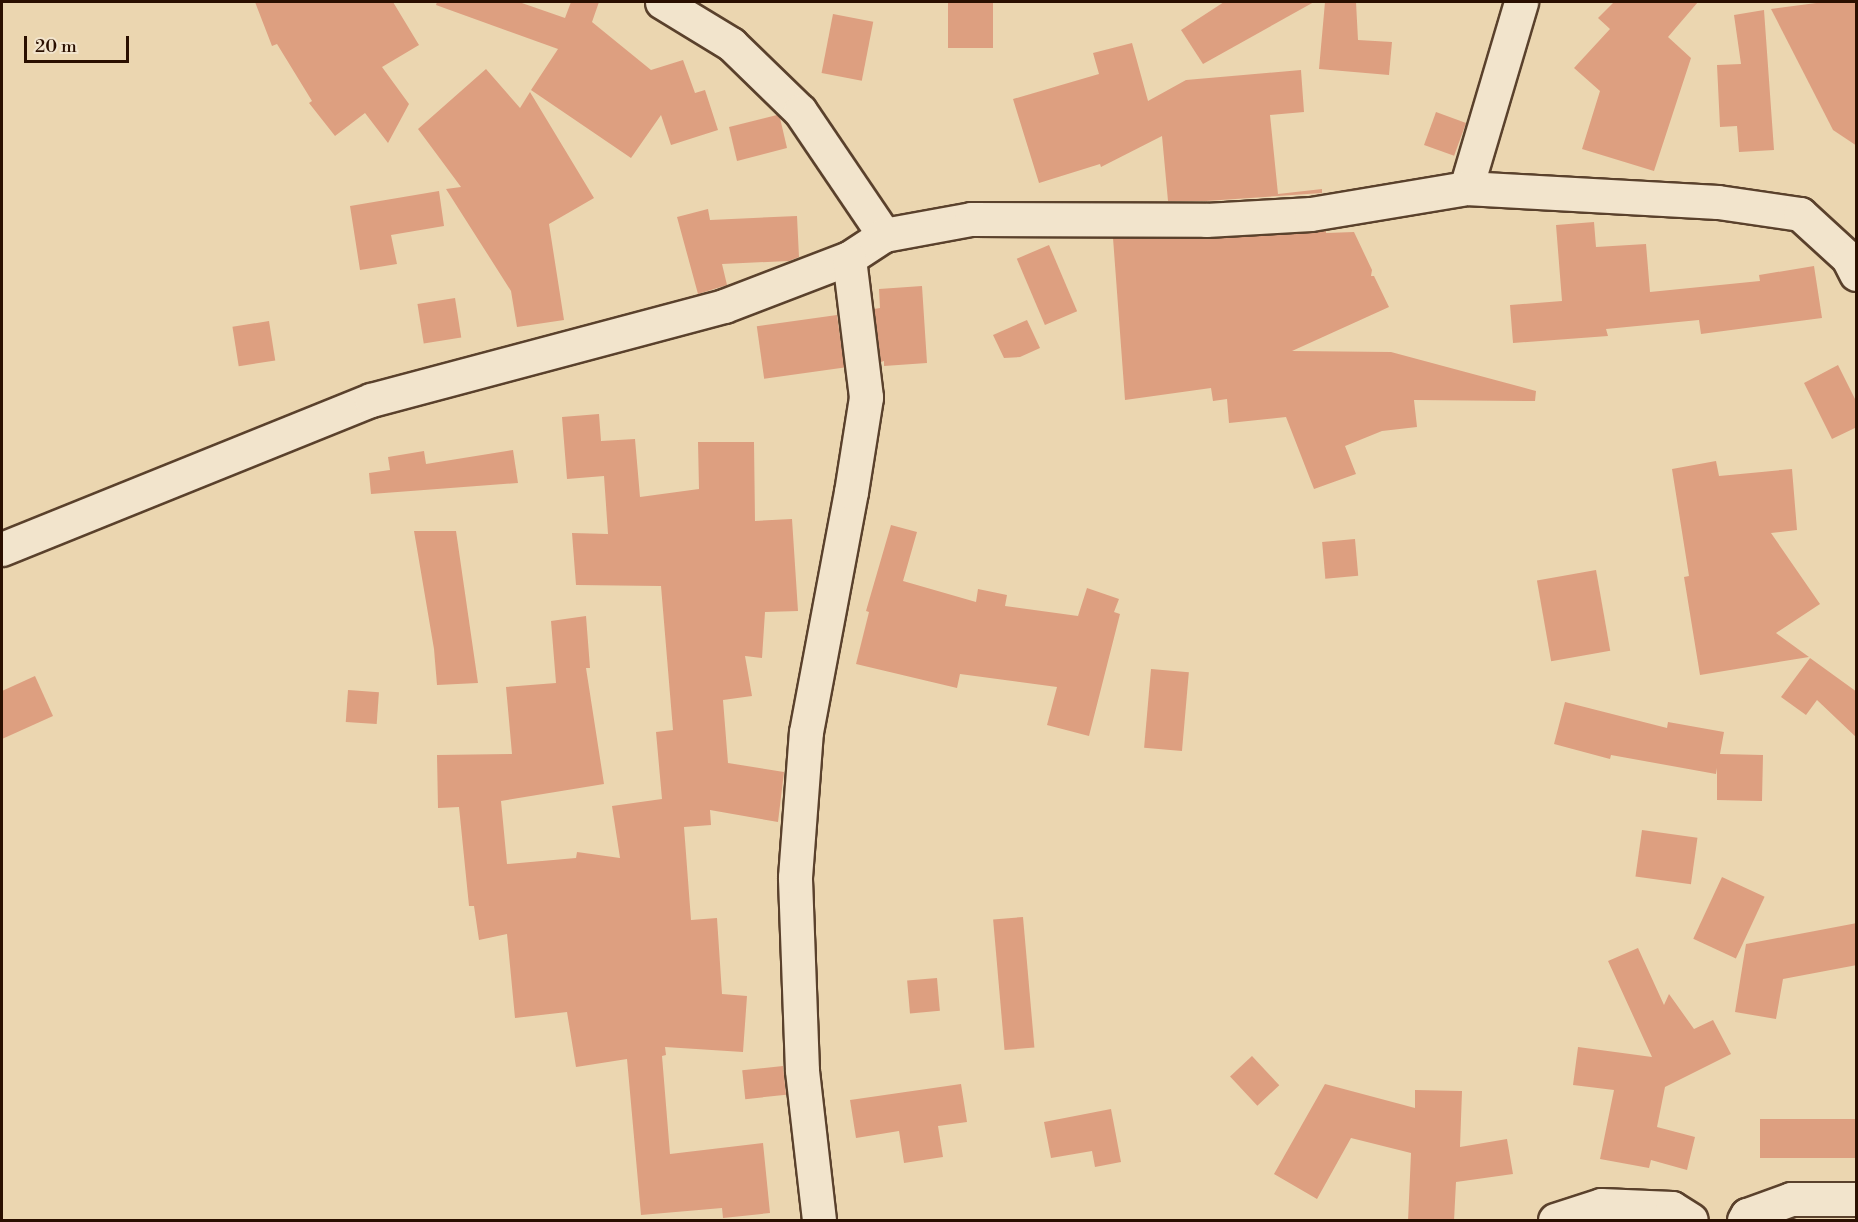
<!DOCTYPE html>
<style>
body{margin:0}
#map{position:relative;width:1858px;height:1222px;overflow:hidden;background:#ebd6b0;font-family:"Libre Bodoni",serif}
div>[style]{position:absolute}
.building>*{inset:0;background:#dd9f80;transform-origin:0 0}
.roads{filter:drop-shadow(2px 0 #5a412c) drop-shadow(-2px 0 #5a412c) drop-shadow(0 2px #5a412c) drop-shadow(0 -2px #5a412c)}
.minor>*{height:33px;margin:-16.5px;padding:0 16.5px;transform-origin:16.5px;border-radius:16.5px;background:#f2e4cc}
span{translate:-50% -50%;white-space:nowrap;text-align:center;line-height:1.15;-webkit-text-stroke:6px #f2e4cc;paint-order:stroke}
.frame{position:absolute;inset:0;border:3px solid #2a0f00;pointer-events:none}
.scale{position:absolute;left:24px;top:36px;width:105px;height:27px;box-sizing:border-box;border:3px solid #2a0f00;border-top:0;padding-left:8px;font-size:18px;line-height:21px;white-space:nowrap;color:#2a0f00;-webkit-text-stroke:4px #f2e4cc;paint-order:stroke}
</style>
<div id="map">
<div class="building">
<i style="clip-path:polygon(255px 2px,393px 2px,419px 45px,382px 67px,409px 104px,388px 143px,365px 113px,335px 136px,309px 103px,312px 101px,277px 44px,272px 46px)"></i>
<i style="clip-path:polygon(437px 2px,519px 2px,565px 18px,571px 2px,599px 2px,592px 22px,651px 70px,683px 60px,695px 93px,705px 90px,718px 130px,671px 145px,661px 115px,631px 158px,531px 90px,558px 49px,436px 5px)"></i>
<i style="left:948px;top:2px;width:45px;height:46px"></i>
<i style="clip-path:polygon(1224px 2px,1314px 2px,1203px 64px,1181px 30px)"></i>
<i style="clip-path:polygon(1325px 2px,1356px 2px,1358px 40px,1392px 42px,1389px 75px,1319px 69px)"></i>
<i style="clip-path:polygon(1614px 2px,1698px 2px,1668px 37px,1691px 58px,1654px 171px,1582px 149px,1600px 91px,1574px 68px,1610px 29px,1598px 18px)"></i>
<i style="clip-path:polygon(1824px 2px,1857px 2px,1857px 146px,1833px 130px,1771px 9px)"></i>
<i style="clip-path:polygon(1764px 10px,1774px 150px,1739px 152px,1737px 126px,1720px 127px,1717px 65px,1741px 64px,1734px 15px)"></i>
<i style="left:833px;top:14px;width:41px;height:60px;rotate:11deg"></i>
<i style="clip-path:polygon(1132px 43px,1148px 101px,1186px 80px,1301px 70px,1304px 112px,1270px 115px,1278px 194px,1322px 189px,1322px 193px,1206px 201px,1168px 201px,1162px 136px,1101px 167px,1100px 164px,1039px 183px,1013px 99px,1099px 74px,1093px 53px)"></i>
<i style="clip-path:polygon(486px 69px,520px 108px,530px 92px,594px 198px,549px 224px,564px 320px,517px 327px,511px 291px,446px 189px,461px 187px,418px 129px)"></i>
<i style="left:1436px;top:112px;width:32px;height:35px;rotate:20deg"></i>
<i style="clip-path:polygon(777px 115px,780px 118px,787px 148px,737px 161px,729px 127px)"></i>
<i style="clip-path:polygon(439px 191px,444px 226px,391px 235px,397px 264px,360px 270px,350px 206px)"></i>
<i style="clip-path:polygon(708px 209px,710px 220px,797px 216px,799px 257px,789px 261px,722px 264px,727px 285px,698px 294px,677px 217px)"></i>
<i style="clip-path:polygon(1594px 222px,1596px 247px,1646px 244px,1650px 292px,1760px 281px,1759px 275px,1814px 266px,1822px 318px,1701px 334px,1699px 320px,1606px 329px,1608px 336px,1513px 343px,1510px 305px,1562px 301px,1556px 225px)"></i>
<i style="clip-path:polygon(1326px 231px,1326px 233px,1354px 232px,1372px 270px,1371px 276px,1374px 276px,1389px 307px,1292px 351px,1391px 352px,1536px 391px,1535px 401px,1414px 400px,1417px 427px,1382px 431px,1345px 446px,1356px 474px,1314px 489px,1286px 417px,1229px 423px,1227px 399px,1213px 401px,1211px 388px,1125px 400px,1113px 238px,1207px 239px)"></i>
<i style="left:1049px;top:245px;width:72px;height:35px;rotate:67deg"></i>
<i style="clip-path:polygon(922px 286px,927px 363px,884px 366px,884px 361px,881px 362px,874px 309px,880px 308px,879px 289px)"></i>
<i style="left:455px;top:298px;width:40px;height:38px;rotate:81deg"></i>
<i style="left:837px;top:315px;width:53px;height:81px;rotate:82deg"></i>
<i style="clip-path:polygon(1027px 320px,1040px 348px,1020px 357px,1004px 358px,993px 335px)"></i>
<i style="left:269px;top:321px;width:40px;height:37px;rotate:81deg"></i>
<i style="clip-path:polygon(1838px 365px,1857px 403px,1857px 427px,1832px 439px,1804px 383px)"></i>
<i style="clip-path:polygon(599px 414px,601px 441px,635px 439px,640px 497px,699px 489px,698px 442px,754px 442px,755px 521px,792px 519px,798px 611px,765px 612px,762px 658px,745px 656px,752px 696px,723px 700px,728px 763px,784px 772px,778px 822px,710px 810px,711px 825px,684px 827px,691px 920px,717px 918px,722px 994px,747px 996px,743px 1052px,665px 1047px,666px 1055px,662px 1056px,670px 1154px,763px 1143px,770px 1213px,723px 1218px,722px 1208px,641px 1215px,627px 1059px,576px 1067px,567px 1012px,515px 1018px,507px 934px,479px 940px,474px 906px,469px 906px,459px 807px,438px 808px,437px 755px,512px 754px,506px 687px,556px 683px,551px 621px,586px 616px,590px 668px,586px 668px,604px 784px,501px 801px,507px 864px,576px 858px,577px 852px,620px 858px,612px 806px,662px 799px,656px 732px,673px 730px,661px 586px,576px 585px,572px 533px,608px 534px,604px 476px,567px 479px,562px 417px)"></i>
<i style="clip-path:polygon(513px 450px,518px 483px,371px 494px,369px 473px,390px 470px,388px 457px,424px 451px,426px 464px)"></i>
<i style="clip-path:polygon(1716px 461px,1719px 476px,1792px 469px,1797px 530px,1771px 533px,1820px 604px,1776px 633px,1809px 657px,1700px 675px,1684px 577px,1689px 576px,1672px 469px)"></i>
<i style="clip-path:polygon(891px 525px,917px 532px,903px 581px,976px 602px,978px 589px,1007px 595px,1005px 606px,1078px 616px,1087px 588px,1119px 599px,1114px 612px,1120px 614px,1089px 736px,1047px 725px,1057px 687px,960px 674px,957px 688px,856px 664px,869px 612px,866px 611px)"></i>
<i style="clip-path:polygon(414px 531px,456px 531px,478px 683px,437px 685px,434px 649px)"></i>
<i style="left:1355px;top:539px;width:37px;height:33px;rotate:85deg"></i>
<i style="left:1596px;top:570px;width:82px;height:60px;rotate:80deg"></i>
<i style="clip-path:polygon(1810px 658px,1857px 692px,1857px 738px,1817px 700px,1806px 715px,1781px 697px)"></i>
<i style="left:1151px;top:669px;width:38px;height:79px;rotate:5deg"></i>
<i style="clip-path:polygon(35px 676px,53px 716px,2px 739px,2px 691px)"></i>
<i style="left:348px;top:690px;width:31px;height:32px;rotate:4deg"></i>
<i style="clip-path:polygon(1565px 702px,1667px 728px,1668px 722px,1724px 732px,1720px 754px,1763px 755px,1762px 801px,1717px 800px,1717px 768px,1716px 774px,1611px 755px,1610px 759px,1554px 744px)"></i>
<i style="left:1642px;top:830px;width:56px;height:47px;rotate:8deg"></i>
<i style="left:1722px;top:877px;width:47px;height:68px;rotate:25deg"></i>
<i style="left:1023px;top:917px;width:131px;height:30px;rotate:85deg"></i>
<i style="clip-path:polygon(1857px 923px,1857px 965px,1783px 979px,1776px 1019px,1735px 1012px,1746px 944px)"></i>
<i style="clip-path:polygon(1638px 948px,1664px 1005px,1669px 994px,1694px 1029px,1713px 1020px,1731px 1054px,1665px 1087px,1657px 1127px,1695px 1137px,1687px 1170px,1651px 1160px,1649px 1168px,1600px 1159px,1614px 1090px,1573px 1085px,1578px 1047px,1652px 1057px,1608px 961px)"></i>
<i style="left:937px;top:978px;width:33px;height:30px;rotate:85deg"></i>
<i style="left:1252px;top:1056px;width:40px;height:30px;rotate:47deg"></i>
<i style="left:783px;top:1066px;width:29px;height:41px;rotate:84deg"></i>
<i style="clip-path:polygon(961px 1084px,967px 1122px,938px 1126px,943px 1157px,904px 1163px,899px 1131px,856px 1138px,850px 1100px)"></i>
<i style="clip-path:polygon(1325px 1084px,1415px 1108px,1415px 1090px,1462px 1091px,1460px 1147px,1507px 1139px,1513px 1174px,1456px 1182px,1454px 1221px,1408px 1221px,1411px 1153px,1351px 1138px,1317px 1199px,1274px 1174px)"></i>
<i style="clip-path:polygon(1111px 1109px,1121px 1162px,1095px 1167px,1092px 1151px,1051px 1158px,1044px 1122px)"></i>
<i style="left:1857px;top:1119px;width:39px;height:97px;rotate:90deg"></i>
</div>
<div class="roads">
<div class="minor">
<i style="left:662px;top:2px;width:81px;rotate:31.3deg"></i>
<i style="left:731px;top:44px;width:96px;rotate:44.2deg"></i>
<i style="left:800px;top:111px;width:150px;rotate:55.9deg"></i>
<i style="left:1466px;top:188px;width:194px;rotate:-73.5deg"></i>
<i style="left:2px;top:549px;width:398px;rotate:-22deg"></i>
<i style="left:371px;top:400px;width:365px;rotate:-14.9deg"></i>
<i style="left:724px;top:306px;width:134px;rotate:-21deg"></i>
<i style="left:849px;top:258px;width:42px;rotate:-33.3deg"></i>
<i style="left:884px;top:235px;width:88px;rotate:-10.4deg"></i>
<i style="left:971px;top:219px;width:235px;rotate:0.2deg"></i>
<i style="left:1206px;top:220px;width:105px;rotate:-3.3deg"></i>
<i style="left:1311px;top:214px;width:157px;rotate:-9.5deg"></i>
<i style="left:1466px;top:188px;width:252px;rotate:3.2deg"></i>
<i style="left:1718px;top:202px;width:83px;rotate:8.3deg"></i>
<i style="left:1800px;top:214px;width:65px;rotate:42.5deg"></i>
<i style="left:1848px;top:258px;width:18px;rotate:63deg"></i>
<i style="left:819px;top:1220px;width:151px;rotate:-96.5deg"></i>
<i style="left:802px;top:1070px;width:193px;rotate:-92.1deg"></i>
<i style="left:795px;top:877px;width:145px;rotate:-85.7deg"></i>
<i style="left:806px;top:732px;width:244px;rotate:-79.4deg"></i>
<i style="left:851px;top:492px;width:96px;rotate:-81deg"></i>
<i style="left:866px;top:397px;width:140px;rotate:-97deg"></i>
<i style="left:1555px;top:1220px;width:48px;rotate:-18.1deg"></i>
<i style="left:1601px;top:1205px;width:71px;rotate:2.4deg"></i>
<i style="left:1672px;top:1208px;width:22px;rotate:32deg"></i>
<i style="left:1744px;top:1220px;width:6px;rotate:-59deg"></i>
<i style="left:1747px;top:1215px;width:47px;rotate:-20deg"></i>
<i style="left:1791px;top:1199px;width:65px"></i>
</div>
</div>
<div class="frame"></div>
<div class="scale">20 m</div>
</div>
